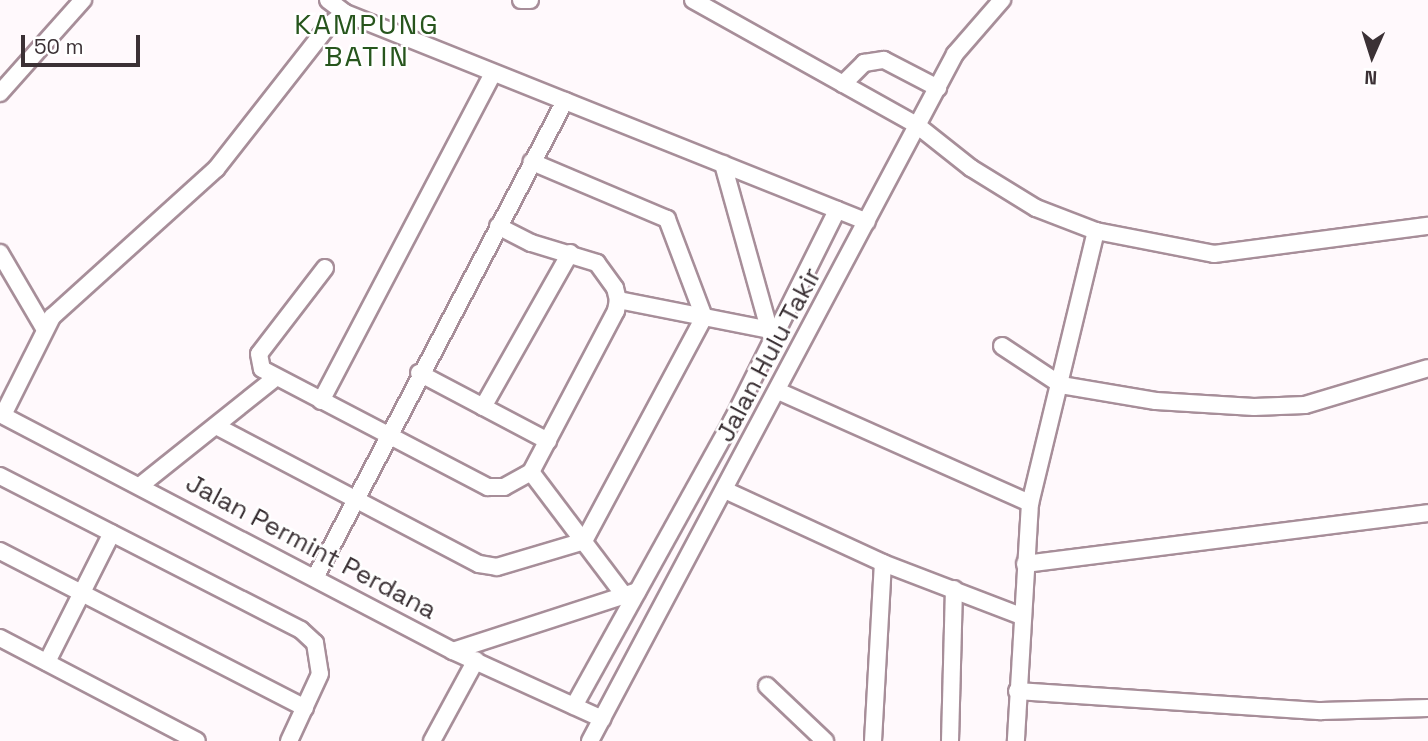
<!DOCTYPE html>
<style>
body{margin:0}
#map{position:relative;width:1428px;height:741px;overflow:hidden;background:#fff9fc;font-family:"Space Grotesk",sans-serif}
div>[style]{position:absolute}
.roads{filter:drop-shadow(2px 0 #a78e99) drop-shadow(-2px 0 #a78e99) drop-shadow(0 2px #a78e99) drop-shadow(0 -2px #a78e99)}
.minor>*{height:16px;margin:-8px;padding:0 8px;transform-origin:8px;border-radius:8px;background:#fff}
span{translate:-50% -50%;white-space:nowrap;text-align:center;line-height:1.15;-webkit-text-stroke:5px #fff;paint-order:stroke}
.street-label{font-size:26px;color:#3b3135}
.neighbourhood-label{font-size:28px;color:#27551d;letter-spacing:2px}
.north{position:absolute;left:1337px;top:21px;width:70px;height:70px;-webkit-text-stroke:5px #fff;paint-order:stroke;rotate:183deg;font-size:19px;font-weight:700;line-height:28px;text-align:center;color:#3b3135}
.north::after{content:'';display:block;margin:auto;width:24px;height:32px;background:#3b3135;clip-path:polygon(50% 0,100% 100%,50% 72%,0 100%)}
.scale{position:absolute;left:21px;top:35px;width:119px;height:32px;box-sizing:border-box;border:4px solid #3b3135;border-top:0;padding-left:9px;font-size:21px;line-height:24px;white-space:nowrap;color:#3b3135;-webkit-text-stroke:5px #fff;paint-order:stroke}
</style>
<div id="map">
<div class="roads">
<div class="minor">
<i style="left:328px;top:0;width:21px;rotate:37deg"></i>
<i style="left:521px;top:0;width:9px"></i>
<i style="left:693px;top:0;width:258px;rotate:29.2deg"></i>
<i style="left:918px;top:126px;width:68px;rotate:38.4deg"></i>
<i style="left:971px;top:168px;width:76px;rotate:31.6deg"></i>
<i style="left:1036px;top:208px;width:64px;rotate:21deg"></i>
<i style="left:1096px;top:231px;width:280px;rotate:103.6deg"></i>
<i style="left:1030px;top:503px;width:238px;rotate:93.4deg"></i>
<i style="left:843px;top:84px;width:30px;rotate:-45deg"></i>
<i style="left:864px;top:63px;width:20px;rotate:-9deg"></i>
<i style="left:884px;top:60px;width:61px;rotate:27.4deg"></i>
<i style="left:0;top:93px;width:125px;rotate:-48.3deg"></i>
<i style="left:723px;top:164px;width:183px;rotate:74.4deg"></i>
<i style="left:1096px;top:231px;width:120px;rotate:11deg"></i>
<i style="left:1214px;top:254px;width:216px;rotate:-7.5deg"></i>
<i style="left:0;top:253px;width:87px;rotate:59.6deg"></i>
<i style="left:325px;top:268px;width:108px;rotate:127.5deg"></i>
<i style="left:259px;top:354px;width:15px;rotate:79deg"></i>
<i style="left:262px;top:369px;width:255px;rotate:27.6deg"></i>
<i style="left:488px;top:487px;width:16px"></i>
<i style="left:504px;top:487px;width:31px;rotate:-29deg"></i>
<i style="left:531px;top:472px;width:182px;rotate:-62.2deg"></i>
<i style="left:616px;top:311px;width:11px;rotate:-80deg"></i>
<i style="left:618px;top:300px;width:12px;rotate:-104deg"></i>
<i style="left:615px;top:288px;width:31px;rotate:-126deg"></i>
<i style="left:597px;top:263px;width:69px;rotate:-163.1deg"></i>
<i style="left:531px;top:243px;width:37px;rotate:-153deg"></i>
<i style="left:618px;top:300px;width:154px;rotate:11.2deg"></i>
<i style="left:1002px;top:346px;width:71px;rotate:33.5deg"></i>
<i style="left:1061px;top:385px;width:96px;rotate:9.6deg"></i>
<i style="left:1156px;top:401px;width:98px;rotate:3.5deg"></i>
<i style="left:1254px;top:407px;width:51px;rotate:-2.2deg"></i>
<i style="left:1305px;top:405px;width:128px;rotate:-16.7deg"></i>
<i style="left:419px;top:373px;width:146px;rotate:27.8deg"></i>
<i style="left:778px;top:391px;width:276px;rotate:24deg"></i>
<i style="left:321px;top:401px;width:369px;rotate:-62.3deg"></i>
<i style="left:483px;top:407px;width:177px;rotate:-60.5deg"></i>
<i style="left:0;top:414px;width:511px;rotate:27.62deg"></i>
<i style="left:453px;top:651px;width:164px;rotate:24.5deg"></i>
<i style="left:3px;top:415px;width:110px;rotate:-63.4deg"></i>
<i style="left:52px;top:317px;width:221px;rotate:-42.1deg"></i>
<i style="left:216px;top:169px;width:183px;rotate:-51.9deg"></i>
<i style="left:329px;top:25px;width:20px;rotate:-37deg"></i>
<i style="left:345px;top:13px;width:237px;rotate:21.8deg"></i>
<i style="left:216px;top:426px;width:297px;rotate:27.7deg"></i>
<i style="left:479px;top:564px;width:18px;rotate:9deg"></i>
<i style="left:497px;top:567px;width:91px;rotate:-16.6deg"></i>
<i style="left:584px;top:541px;width:254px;rotate:-61.8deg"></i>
<i style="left:704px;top:317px;width:105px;rotate:-110.7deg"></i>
<i style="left:667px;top:219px;width:147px;rotate:-157.1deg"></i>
<i style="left:531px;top:472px;width:154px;rotate:52.9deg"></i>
<i style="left:0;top:476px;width:338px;rotate:27.1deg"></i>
<i style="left:301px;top:630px;width:19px;rotate:43deg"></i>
<i style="left:315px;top:643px;width:31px;rotate:81deg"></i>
<i style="left:320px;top:674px;width:74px;rotate:114.8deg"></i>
<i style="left:141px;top:485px;width:170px;rotate:-38.6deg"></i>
<i style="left:725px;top:490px;width:174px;rotate:24.8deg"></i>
<i style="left:0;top:551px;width:343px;rotate:27.2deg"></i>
<i style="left:1025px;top:564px;width:406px;rotate:-7.2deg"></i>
<i style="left:316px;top:576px;width:536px;rotate:-62.34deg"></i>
<i style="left:565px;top:101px;width:325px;rotate:21.8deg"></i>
<i style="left:0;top:638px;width:222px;rotate:27.6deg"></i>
<i style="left:453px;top:651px;width:194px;rotate:-18deg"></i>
<i style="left:47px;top:662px;width:144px;rotate:-63.3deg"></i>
<i style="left:767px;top:686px;width:80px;rotate:43.5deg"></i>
<i style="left:1017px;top:691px;width:305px;rotate:3.8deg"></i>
<i style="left:1321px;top:711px;width:107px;rotate:-1.6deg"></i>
<i style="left:574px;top:706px;width:326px;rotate:-61deg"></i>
<i style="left:732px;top:421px;width:236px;rotate:-63.5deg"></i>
<i style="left:432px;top:741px;width:92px;rotate:-61.5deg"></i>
<i style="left:590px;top:741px;width:778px;rotate:-62.02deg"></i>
<i style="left:955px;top:54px;width:72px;rotate:-49deg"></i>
<i style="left:873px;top:741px;width:178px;rotate:-86.8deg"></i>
<i style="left:883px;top:563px;width:148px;rotate:21deg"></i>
<i style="left:950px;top:741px;width:152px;rotate:-88.5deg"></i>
</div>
</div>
<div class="street-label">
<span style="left:769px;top:355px;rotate:-62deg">Jalan Hulu Takir</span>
<span style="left:311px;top:547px;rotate:28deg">Jalan Permint Perdana</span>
</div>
<div class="neighbourhood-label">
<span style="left:367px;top:40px">KAMPUNG<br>BATIN</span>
</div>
<div class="north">N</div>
<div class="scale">50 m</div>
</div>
